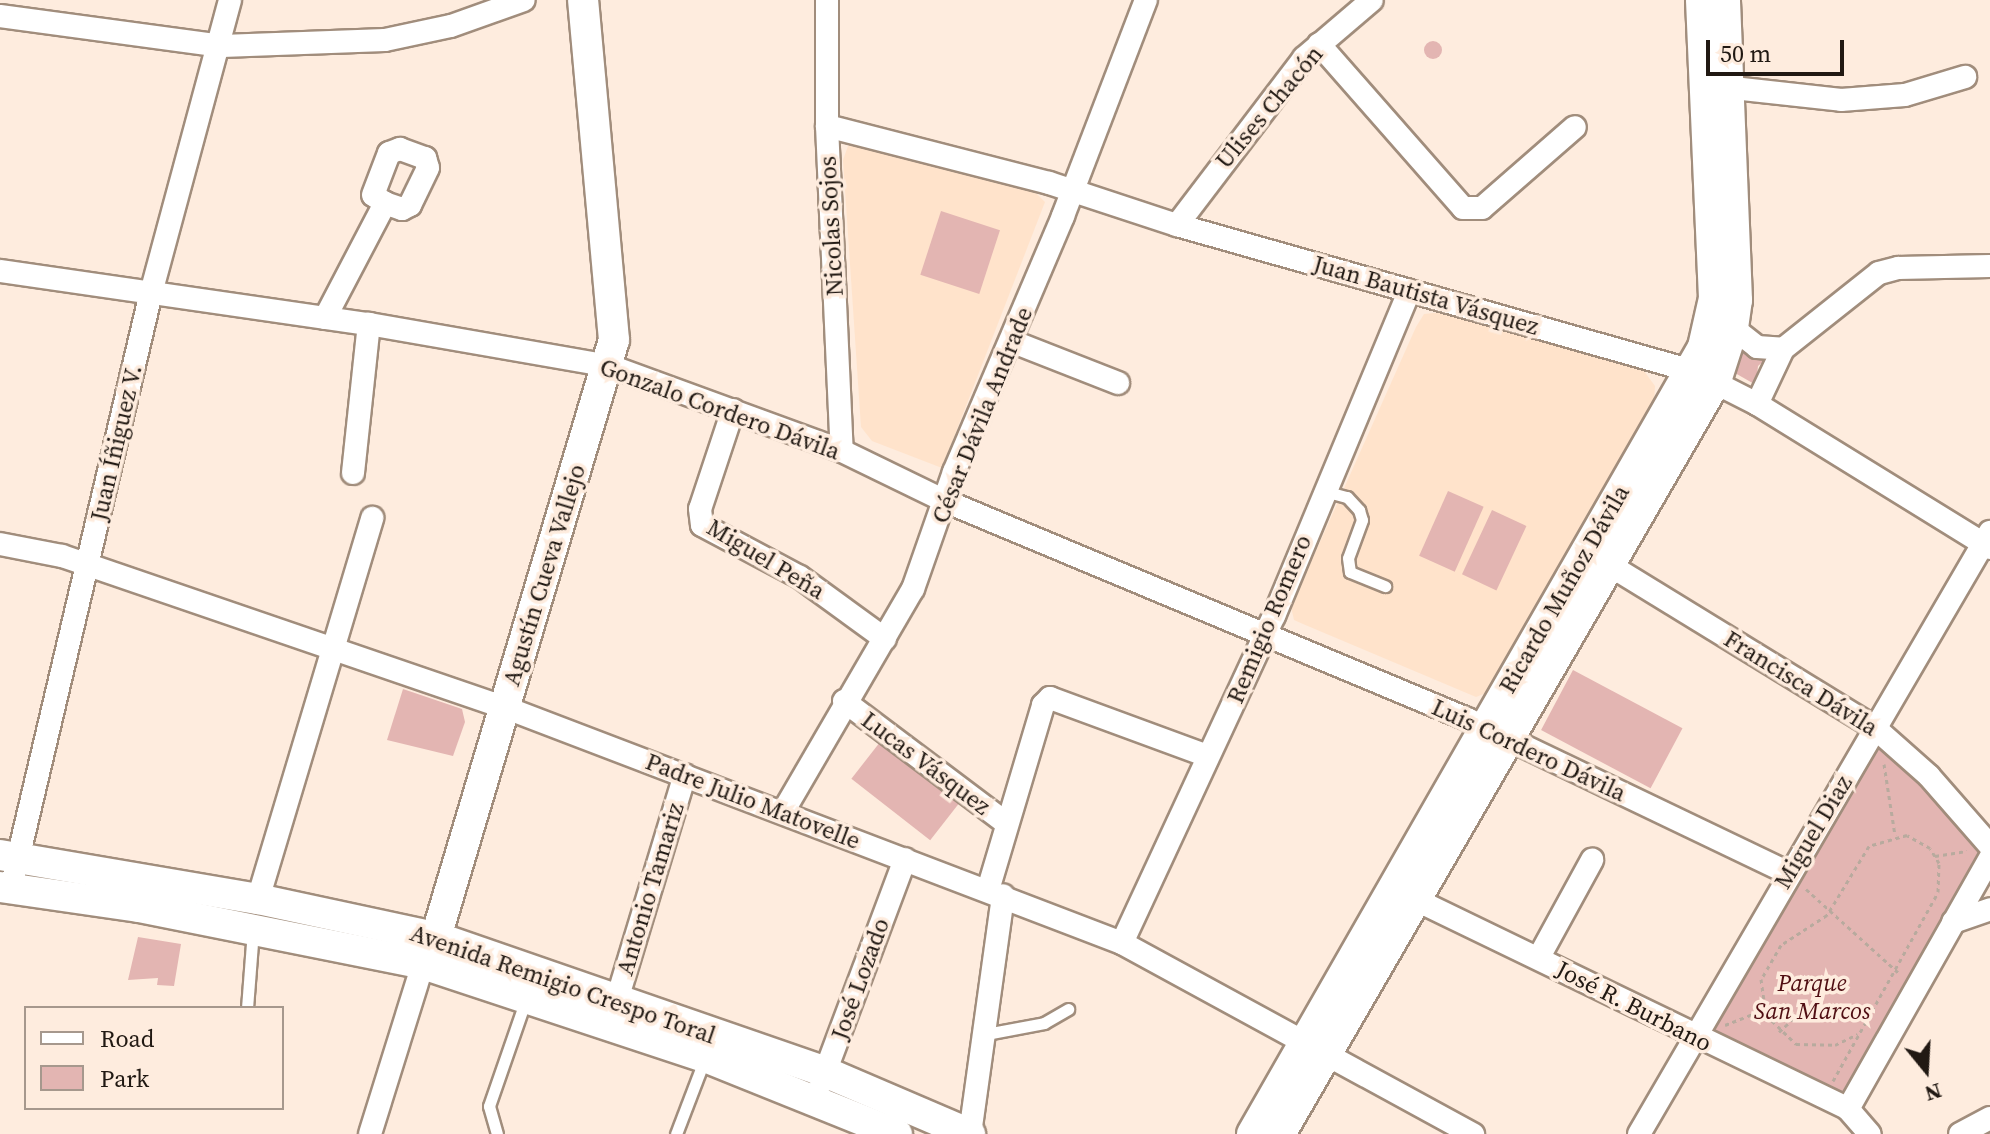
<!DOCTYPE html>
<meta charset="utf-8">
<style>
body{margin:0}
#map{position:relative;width:1990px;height:1134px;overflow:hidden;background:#feecde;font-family:"Source Serif 4",serif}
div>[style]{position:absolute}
.built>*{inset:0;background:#ffe3cb}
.green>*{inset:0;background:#e3b5b2;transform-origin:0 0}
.round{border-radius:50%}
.path>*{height:3px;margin-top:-1.5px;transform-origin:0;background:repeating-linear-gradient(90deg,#b8aa9e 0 4px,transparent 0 8px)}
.roads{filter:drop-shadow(2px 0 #a18d7c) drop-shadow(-2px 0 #a18d7c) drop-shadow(0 2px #a18d7c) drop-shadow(0 -2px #a18d7c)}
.lane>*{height:11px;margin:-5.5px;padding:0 5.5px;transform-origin:5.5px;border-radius:5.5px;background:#fff}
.street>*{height:22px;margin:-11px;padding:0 11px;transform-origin:11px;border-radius:11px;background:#fff}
.secondary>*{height:30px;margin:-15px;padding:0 15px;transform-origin:15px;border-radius:15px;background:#fff}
span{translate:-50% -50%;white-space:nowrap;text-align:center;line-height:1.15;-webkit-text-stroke:7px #feecde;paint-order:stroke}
.street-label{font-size:24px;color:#211913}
.park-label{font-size:24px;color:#500e13;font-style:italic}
.legend{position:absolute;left:24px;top:1006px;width:260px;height:104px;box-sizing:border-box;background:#feecde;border:2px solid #a6988d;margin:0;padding:10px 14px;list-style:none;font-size:24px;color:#211913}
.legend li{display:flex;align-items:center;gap:16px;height:40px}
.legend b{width:40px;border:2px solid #a6988d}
.north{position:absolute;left:1886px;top:1030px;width:80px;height:80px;-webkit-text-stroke:6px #feecde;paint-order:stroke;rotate:162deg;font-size:22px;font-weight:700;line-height:32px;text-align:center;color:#211913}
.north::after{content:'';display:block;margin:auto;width:28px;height:36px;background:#211913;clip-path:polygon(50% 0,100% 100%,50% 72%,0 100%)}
.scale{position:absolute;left:1706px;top:40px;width:138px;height:36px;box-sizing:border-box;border:4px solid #211913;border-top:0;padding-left:10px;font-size:24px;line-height:28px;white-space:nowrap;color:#211913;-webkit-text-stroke:6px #feecde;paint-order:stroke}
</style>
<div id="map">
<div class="built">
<i style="clip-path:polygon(858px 145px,1035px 192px,1045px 202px,942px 468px,872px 441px,861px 427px,843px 160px,848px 146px)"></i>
<i style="clip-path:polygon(1443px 312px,1644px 371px,1655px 386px,1654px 404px,1486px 693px,1476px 697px,1303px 624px,1294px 620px,1291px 607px,1416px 327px,1424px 314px)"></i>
</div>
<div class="green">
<i class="round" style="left:1424px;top:41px;width:18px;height:18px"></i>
<i style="left:941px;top:211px;width:62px;height:67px;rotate:18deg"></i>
<i style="clip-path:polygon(1743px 349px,1766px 359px,1758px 366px,1756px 385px,1735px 373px,1733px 363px)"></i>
<i style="left:1448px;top:491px;width:39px;height:71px;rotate:24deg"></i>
<i style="left:1492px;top:510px;width:38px;height:71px;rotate:25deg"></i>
<i style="left:1573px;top:670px;width:124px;height:68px;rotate:28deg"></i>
<i style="clip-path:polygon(403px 689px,462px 709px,465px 722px,453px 756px,387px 740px)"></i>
<i style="left:884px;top:737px;width:100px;height:53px;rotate:38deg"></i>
<i style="clip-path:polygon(1873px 739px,1921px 782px,1977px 845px,1978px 853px,1845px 1100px,1700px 1033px)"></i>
<i style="clip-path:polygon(138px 937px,181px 944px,174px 986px,157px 985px,158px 978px,128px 980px)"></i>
</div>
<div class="path">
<i style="left:1884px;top:764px;width:72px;rotate:81.2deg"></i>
<i style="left:1935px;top:856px;width:32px;rotate:-9deg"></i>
<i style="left:1806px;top:889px;width:128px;rotate:42.2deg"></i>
<i style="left:1725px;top:1025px;width:41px;rotate:-21.5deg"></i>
<i style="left:1779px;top:1032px;width:26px;rotate:-43deg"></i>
<i style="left:1833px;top:1081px;width:216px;rotate:-60.9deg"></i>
<i style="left:1938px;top:892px;width:29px;rotate:-88deg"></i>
<i style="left:1939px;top:863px;width:17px;rotate:-121deg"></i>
<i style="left:1930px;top:848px;width:26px;rotate:-151deg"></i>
<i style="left:1907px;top:835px;width:40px;rotate:164deg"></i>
<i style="left:1869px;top:846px;width:81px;rotate:121.3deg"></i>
<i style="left:1827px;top:915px;width:55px;rotate:146.9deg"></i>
<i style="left:1781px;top:945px;width:39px;rotate:120deg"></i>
<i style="left:1761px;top:979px;width:36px;rotate:82deg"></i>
<i style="left:1766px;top:1015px;width:42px;rotate:44deg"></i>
<i style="left:1796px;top:1044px;width:39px;rotate:1deg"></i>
<i style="left:1835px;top:1045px;width:25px;rotate:-26deg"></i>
</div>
<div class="roads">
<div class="lane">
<i style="left:1324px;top:491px;width:24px;rotate:15deg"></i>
<i style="left:1347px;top:497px;width:18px;rotate:47deg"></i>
<i style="left:1359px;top:510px;width:10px;rotate:73deg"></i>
<i style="left:1362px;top:520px;width:40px;rotate:110.2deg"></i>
<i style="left:1348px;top:558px;width:14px;rotate:82deg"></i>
<i style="left:1350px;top:572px;width:38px;rotate:22deg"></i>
<i style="left:247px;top:1008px;width:78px;rotate:-85.6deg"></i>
<i style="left:986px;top:1034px;width:59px;rotate:-10.7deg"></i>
<i style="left:1044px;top:1023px;width:28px;rotate:-30deg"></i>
<i style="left:497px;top:1134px;width:29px;rotate:-106deg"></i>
<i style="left:489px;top:1106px;width:113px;rotate:-70.9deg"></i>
<i style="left:676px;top:1134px;width:81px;rotate:-69.1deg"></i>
</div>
<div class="street">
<i style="left:827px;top:0;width:126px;rotate:90deg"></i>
<i style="left:827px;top:126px;width:325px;rotate:87.4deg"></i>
<i style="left:0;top:16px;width:224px;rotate:7.7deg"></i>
<i style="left:222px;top:46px;width:163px;rotate:-2.1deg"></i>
<i style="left:385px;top:40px;width:67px;rotate:-12deg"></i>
<i style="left:451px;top:26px;width:77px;rotate:-19.6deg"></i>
<i style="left:1319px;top:44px;width:218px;rotate:48.7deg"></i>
<i style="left:1463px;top:208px;width:19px"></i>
<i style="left:1482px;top:208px;width:123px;rotate:-41.1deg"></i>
<i style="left:1715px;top:86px;width:127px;rotate:6.3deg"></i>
<i style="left:1841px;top:100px;width:64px;rotate:-4.5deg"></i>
<i style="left:1905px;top:95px;width:63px;rotate:-16.7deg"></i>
<i style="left:827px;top:126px;width:229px;rotate:14.4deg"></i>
<i style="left:1049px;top:183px;width:135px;rotate:18.2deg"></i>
<i style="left:1177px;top:225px;width:535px;rotate:15.83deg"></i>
<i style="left:1692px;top:371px;width:73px;rotate:26.9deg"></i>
<i style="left:1757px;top:404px;width:274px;rotate:31.7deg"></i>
<i style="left:1177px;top:225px;width:210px;rotate:-52.7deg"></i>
<i style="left:1304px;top:58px;width:89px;rotate:-40.5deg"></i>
<i style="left:0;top:271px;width:373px;rotate:8.2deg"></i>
<i style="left:369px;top:324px;width:245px;rotate:9.9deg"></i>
<i style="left:610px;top:366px;width:247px;rotate:20.1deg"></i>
<i style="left:842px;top:451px;width:114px;rotate:25.9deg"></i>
<i style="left:945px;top:501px;width:566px;rotate:22.67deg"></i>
<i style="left:1467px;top:719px;width:357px;rotate:25.6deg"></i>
<i style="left:325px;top:318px;width:130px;rotate:-62.4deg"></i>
<i style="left:385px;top:203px;width:14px;rotate:-146deg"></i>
<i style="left:373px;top:195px;width:45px;rotate:-69.1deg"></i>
<i style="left:389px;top:153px;width:12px;rotate:-20deg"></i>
<i style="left:400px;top:149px;width:27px;rotate:20deg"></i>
<i style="left:425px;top:158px;width:10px;rotate:73deg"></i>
<i style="left:428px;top:168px;width:41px;rotate:115.9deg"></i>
<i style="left:410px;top:205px;width:9px;rotate:153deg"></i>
<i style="left:402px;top:209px;width:18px;rotate:-161deg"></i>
<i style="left:1733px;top:328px;width:31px;rotate:38deg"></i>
<i style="left:1757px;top:347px;width:26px;rotate:4deg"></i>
<i style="left:1011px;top:341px;width:115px;rotate:21.4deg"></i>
<i style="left:1757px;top:404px;width:61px;rotate:-64.7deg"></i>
<i style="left:1783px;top:349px;width:122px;rotate:-38.4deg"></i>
<i style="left:1879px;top:273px;width:20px;rotate:-15deg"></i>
<i style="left:1898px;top:268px;width:92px;rotate:-1.2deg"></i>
<i style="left:733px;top:410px;width:104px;rotate:108.4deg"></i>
<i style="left:700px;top:509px;width:16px;rotate:83deg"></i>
<i style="left:702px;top:525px;width:111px;rotate:28deg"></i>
<i style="left:800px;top:577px;width:105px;rotate:36.1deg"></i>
<i style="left:353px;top:473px;width:150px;rotate:-83.9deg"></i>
<i style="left:0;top:544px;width:63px;rotate:11deg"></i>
<i style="left:62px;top:556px;width:467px;rotate:18.9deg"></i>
<i style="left:504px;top:707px;width:662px;rotate:20.9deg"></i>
<i style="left:1122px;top:943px;width:400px;rotate:28.6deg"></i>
<i style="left:1598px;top:558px;width:325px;rotate:31.5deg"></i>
<i style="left:1875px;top:728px;width:72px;rotate:41.6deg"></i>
<i style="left:1929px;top:776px;width:93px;rotate:48.9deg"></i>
<i style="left:844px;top:701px;width:204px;rotate:37deg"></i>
<i style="left:783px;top:812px;width:258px;rotate:-59.8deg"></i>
<i style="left:913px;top:589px;width:124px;rotate:-70.7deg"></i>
<i style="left:954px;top:472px;width:278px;rotate:-66.9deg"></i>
<i style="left:1063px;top:216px;width:231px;rotate:-69deg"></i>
<i style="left:11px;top:888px;width:611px;rotate:-76.76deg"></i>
<i style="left:151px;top:293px;width:303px;rotate:-74.9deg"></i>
<i style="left:988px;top:890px;width:193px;rotate:-73.4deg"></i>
<i style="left:1043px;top:705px;width:10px;rotate:-45deg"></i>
<i style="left:1050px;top:698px;width:168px;rotate:20.2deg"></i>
<i style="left:1402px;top:893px;width:496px;rotate:25.8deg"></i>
<i style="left:1848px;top:1109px;width:33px;rotate:49deg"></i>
<i style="left:258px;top:899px;width:398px;rotate:-73.3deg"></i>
<i style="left:1953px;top:922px;width:39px;rotate:-19deg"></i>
<i style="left:1122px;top:943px;width:361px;rotate:-65.1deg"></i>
<i style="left:1274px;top:616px;width:352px;rotate:-67.4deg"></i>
<i style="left:1539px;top:957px;width:111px;rotate:-61.3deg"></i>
<i style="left:616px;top:1003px;width:238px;rotate:-73.2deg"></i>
<i style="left:821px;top:1083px;width:239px;rotate:-69.4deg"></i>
<i style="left:1848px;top:1109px;width:288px;rotate:-60.5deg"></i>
<i style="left:370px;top:1134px;width:178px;rotate:-72.7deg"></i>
<i style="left:970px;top:1134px;width:241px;rotate:-82.1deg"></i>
<i style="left:1639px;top:1134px;width:697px;rotate:-59.76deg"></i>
<i style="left:1960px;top:1134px;width:34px;rotate:-28deg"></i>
</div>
<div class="secondary">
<i style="left:0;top:855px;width:262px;rotate:9.7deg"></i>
<i style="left:258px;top:899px;width:182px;rotate:12.1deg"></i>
<i style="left:436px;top:937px;width:412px;rotate:19.1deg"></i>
<i style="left:825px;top:1072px;width:158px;rotate:23.2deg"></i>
<i style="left:0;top:887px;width:140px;rotate:8.2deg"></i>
<i style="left:139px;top:907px;width:290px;rotate:11.3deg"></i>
<i style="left:423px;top:964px;width:297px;rotate:18.3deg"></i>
<i style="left:705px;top:1057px;width:207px;rotate:21.9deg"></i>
<i style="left:423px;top:964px;width:30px;rotate:-64deg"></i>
<i style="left:436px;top:937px;width:623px;rotate:-73.4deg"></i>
<i style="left:614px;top:340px;width:341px;rotate:-95.2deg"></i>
<i style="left:1252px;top:1134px;width:907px;rotate:-60.18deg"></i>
<i style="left:1703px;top:347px;width:50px;rotate:-77.3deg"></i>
<i style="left:1714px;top:298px;width:298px;rotate:-92.5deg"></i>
<i style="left:1280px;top:1134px;width:870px;rotate:-59.93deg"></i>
<i style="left:1716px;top:381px;width:56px;rotate:-72.2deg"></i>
<i style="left:1733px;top:328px;width:28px;rotate:-82deg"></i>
<i style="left:1737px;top:300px;width:300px;rotate:-92.3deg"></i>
</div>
</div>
<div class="street-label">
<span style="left:1269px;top:107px;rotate:-50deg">Ulises Chacón</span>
<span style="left:831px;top:226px;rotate:-93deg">Nicolas Sojos</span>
<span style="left:1426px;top:295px;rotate:16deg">Juan Bautista Vásquez</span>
<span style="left:720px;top:409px;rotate:20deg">Gonzalo Cordero Dávila</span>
<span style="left:982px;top:415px;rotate:-68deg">César Dávila Andrade</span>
<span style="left:116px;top:443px;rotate:-77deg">Juan Íñiguez V.</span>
<span style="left:766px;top:559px;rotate:31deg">Miguel Peña</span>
<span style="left:544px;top:575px;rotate:-73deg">Agustín Cueva Vallejo</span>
<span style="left:1564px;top:589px;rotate:-60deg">Ricardo Muñoz Dávila</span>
<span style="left:1269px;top:619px;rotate:-67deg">Remigio Romero</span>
<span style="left:1801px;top:683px;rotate:32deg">Francisca Dávila</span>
<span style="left:1529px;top:750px;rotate:25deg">Luis Cordero Dávila</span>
<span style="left:926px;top:763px;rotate:37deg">Lucas Vásquez</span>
<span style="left:753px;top:801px;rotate:21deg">Padre Julio Matovelle</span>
<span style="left:1813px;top:832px;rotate:-59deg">Miguel Diaz</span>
<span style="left:650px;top:889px;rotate:-73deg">Antonio Tamariz</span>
<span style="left:860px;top:979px;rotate:-70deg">José Lozado</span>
<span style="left:563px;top:984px;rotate:19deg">Avenida Remigio Crespo Toral</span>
<span style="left:1634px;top:1006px;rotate:27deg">José R. Burbano</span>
</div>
<div class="park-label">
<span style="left:1812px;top:997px">Parque<br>San Marcos</span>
</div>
<ul class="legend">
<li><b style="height:10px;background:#fff"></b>Road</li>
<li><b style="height:22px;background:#e3b5b2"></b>Park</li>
</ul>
<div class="north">N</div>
<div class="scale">50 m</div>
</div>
